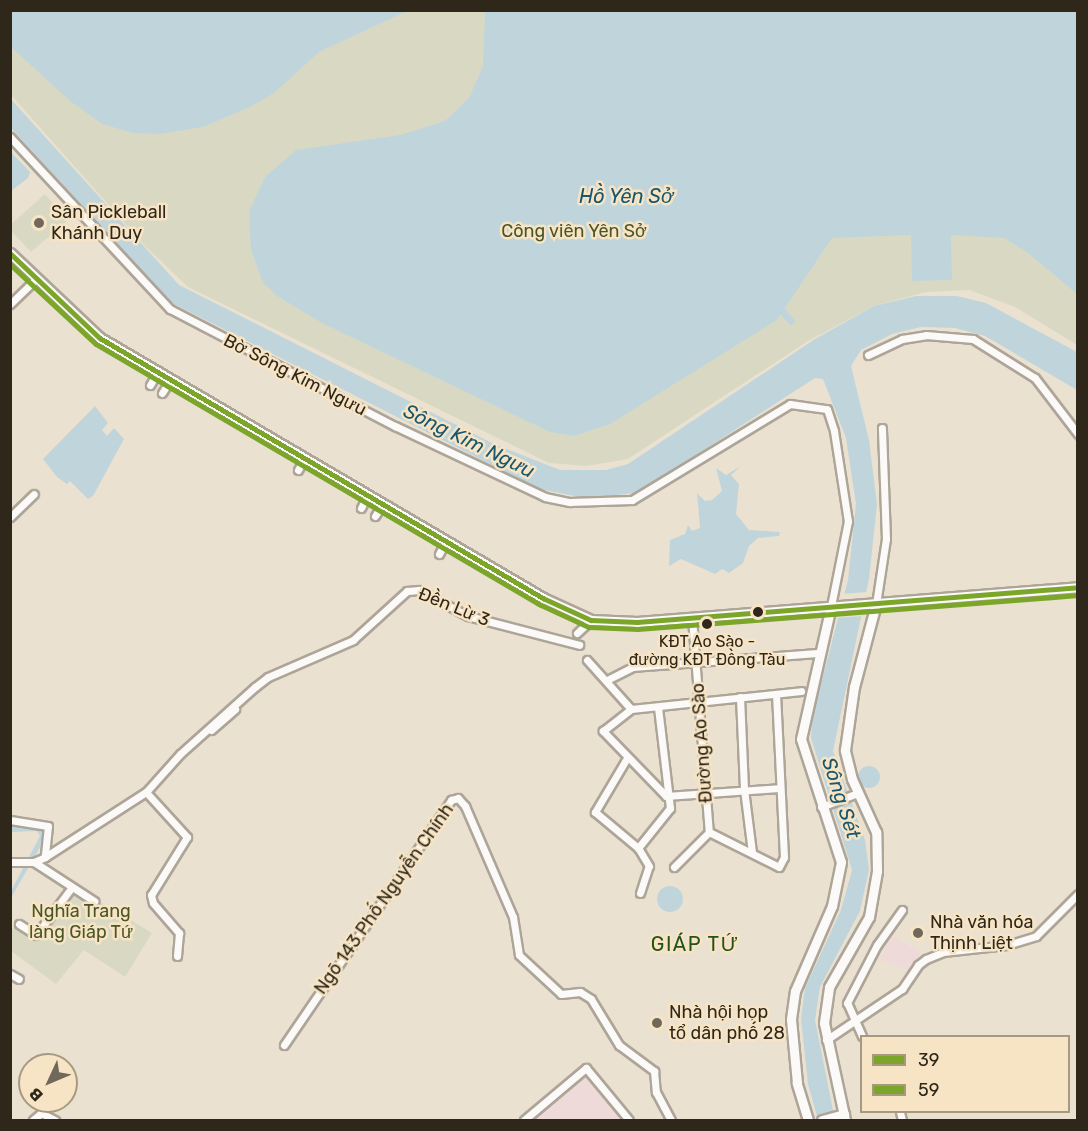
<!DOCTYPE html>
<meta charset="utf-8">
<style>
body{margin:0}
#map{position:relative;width:1088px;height:1131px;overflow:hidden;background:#ebe1d0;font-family:Rubik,sans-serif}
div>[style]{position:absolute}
.education>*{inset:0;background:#eddad9}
.green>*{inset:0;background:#d9d9c3}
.water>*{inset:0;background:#c0d5db}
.round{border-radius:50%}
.pier>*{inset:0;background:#ebe1d0}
.canal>*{height:7px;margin:-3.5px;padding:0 3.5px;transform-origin:3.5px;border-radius:3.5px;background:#c0d5db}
.roads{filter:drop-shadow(2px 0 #ada598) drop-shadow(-2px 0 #ada598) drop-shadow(0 2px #ada598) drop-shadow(0 -2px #ada598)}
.street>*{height:7px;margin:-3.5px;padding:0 3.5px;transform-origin:3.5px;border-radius:3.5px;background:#fcfaf8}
.secondary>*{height:9px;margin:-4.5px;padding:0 4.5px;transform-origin:4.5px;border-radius:4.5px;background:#fcfaf8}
.bus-1>*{height:4.5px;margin:-2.25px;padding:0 2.25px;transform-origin:2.25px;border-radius:2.25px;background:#7ba62a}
.bus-2>*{height:4.5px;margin:-2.25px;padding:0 2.25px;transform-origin:2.25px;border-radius:2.25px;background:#7ba62a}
.dots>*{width:16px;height:16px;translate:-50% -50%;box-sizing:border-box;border:3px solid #f7e4c4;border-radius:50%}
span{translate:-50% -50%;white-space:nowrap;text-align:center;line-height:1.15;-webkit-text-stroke:5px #f7e4c4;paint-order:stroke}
.bus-label{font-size:16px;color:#2e271a}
.poi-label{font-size:18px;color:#2e271a}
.left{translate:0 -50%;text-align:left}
.park-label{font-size:18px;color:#4a5626}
.street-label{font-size:18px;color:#2e271a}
.water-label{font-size:20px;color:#19576f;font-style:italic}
.neighbourhood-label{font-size:20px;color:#235118;letter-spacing:1.5px}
.frame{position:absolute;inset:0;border:12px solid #2e271a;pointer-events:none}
.legend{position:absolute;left:860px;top:1035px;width:210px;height:78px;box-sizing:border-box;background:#f7e4c4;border:2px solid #a79880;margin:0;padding:8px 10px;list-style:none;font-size:18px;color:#2e271a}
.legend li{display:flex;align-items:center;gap:12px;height:30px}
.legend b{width:30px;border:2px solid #a79880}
.north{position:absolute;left:18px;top:1053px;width:60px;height:60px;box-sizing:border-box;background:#f7e4c4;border:2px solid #a79880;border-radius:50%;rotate:226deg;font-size:16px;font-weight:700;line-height:24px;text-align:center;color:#2e271a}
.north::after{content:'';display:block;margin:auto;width:21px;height:27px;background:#70685a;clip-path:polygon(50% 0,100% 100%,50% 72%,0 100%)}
</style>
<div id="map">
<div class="education">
<i style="clip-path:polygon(887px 933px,921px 953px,910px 970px,880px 960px,887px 947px,880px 943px)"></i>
<i style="clip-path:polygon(582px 1073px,587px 1074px,624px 1120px,530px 1120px,569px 1093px,569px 1085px)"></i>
</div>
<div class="green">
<i style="clip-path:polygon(10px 11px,1077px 11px,1077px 345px,1015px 307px,970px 290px,926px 292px,874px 306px,808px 341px,628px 459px,587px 466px,549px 463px,188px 287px,145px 246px,11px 95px)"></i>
<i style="clip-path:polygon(45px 194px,67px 221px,31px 252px,11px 231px,11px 224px)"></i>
<i style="clip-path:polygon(74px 886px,152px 933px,125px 977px,84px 950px,56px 984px,11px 951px,10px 930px,18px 924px,36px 936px)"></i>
</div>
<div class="water">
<i style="clip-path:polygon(10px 11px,11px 10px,407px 11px,319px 52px,274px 93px,250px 107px,203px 127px,159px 134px,133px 133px,102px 124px,70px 101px,11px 47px)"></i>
<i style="clip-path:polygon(485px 11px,1077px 11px,1077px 294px,1028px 253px,1004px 238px,951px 235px,952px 280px,912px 281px,911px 235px,832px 238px,777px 320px,610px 424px,574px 436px,550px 432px,322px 323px,277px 296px,263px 283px,251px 250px,249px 211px,265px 177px,296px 150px,400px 135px,445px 121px,469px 98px,483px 66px)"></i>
<i style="clip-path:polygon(10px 98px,179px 285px,494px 444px,560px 470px,606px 470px,628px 464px,815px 339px,874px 306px,916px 296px,957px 296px,986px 303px,1077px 352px,1077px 390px,985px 336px,955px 328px,921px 327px,892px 334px,861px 350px,851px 366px,869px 440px,877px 504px,869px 579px,833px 751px,865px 840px,869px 870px,860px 911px,820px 987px,815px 1020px,835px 1120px,818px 1120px,808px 1084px,801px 1019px,805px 988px,841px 910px,852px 870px,811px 738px,812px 719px,848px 580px,856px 504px,846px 438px,823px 379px,815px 378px,637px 493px,585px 498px,539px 489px,170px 302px,11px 128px)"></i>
<i style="clip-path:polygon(10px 151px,30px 172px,28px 178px,11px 191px)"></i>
<i style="clip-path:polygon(95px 406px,108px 423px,102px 430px,107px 436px,114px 428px,124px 439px,93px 496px,88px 499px,70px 481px,67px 484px,57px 477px,43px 459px)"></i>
<i style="clip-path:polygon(741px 466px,731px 475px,739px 484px,736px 514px,749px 530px,780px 532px,779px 536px,758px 538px,749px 546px,743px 563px,729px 573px,722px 569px,715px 574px,681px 559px,669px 566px,670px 540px,685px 534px,688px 525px,692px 531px,700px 528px,697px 493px,705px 501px,712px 500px,722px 491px,716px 468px,726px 475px)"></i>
<i class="round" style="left:858px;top:766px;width:22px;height:22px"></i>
<i style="clip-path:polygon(11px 824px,40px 826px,46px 831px,46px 837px,11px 898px,11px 891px,40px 836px,37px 831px,11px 832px)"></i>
<i class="round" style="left:657px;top:886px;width:26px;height:26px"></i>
</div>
<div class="pier">
<i style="clip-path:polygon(867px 592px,863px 616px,834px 618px,841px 594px)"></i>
</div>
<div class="canal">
<i style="left:782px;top:311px;width:13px;rotate:48deg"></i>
</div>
<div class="roads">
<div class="street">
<i style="left:10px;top:137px;width:235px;rotate:47.1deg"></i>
<i style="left:170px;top:309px;width:254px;rotate:27.5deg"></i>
<i style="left:395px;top:426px;width:166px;rotate:25.3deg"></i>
<i style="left:545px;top:497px;width:25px;rotate:12deg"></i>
<i style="left:569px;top:502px;width:63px;rotate:-1.8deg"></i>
<i style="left:632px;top:500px;width:185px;rotate:-31.3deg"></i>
<i style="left:790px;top:404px;width:37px;rotate:8deg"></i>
<i style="left:827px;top:409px;width:23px;rotate:72deg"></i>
<i style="left:834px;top:431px;width:91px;rotate:81.2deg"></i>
<i style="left:848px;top:521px;width:87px;rotate:101.3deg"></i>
<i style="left:10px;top:304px;width:36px;rotate:-44deg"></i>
<i style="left:868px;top:355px;width:38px;rotate:-25deg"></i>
<i style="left:902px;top:339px;width:24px;rotate:-9deg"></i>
<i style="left:926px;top:335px;width:47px;rotate:4.9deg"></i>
<i style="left:973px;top:339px;width:73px;rotate:32.2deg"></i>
<i style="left:1035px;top:378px;width:71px;rotate:52.5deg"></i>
<i style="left:150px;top:385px;width:14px;rotate:-60deg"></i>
<i style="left:162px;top:393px;width:15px;rotate:-58deg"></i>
<i style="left:298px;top:470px;width:13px;rotate:-61deg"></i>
<i style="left:361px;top:508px;width:13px;rotate:-63deg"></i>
<i style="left:375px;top:516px;width:13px;rotate:-58deg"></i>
<i style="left:10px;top:517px;width:33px;rotate:-44deg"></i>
<i style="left:439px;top:554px;width:15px;rotate:-62deg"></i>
<i style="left:876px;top:604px;width:66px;rotate:-81.3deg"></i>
<i style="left:886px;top:539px;width:111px;rotate:-92.1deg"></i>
<i style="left:692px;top:618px;width:215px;rotate:85.5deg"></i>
<i style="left:577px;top:633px;width:19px;rotate:-43deg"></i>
<i style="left:587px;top:660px;width:66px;rotate:48.1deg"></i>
<i style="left:607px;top:680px;width:28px;rotate:-27deg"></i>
<i style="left:632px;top:667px;width:189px;rotate:-4.3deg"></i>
<i style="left:740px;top:697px;width:92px;rotate:87.5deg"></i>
<i style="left:744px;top:789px;width:64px;rotate:82.8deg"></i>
<i style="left:211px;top:730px;width:32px;rotate:-41deg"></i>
<i style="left:627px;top:758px;width:63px;rotate:120.7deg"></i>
<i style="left:595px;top:812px;width:56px;rotate:39.9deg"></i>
<i style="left:146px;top:792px;width:61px;rotate:47.7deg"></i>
<i style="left:187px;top:837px;width:68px;rotate:121.8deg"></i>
<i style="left:151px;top:895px;width:8px;rotate:76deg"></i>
<i style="left:153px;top:903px;width:40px;rotate:49deg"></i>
<i style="left:179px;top:933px;width:23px;rotate:95deg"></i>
<i style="left:666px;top:796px;width:91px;rotate:-134.1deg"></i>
<i style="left:603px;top:731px;width:36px;rotate:-38deg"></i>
<i style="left:631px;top:709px;width:171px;rotate:-6deg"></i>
<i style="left:666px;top:796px;width:113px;rotate:-4deg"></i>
<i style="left:821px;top:807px;width:40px;rotate:-21deg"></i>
<i style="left:10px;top:820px;width:38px;rotate:9deg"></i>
<i style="left:48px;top:826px;width:31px;rotate:96deg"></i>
<i style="left:709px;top:832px;width:78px;rotate:26.6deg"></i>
<i style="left:779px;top:867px;width:11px;rotate:-63deg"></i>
<i style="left:784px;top:857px;width:163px;rotate:-92.8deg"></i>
<i style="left:10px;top:862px;width:24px"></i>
<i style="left:34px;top:862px;width:12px;rotate:-24deg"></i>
<i style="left:45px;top:857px;width:120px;rotate:-32.8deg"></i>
<i style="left:146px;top:792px;width:51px;rotate:-48.2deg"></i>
<i style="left:180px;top:754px;width:101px;rotate:-41.8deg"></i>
<i style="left:255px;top:687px;width:16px;rotate:-38deg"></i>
<i style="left:268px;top:677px;width:93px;rotate:-23.5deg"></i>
<i style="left:353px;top:640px;width:73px;rotate:-42.2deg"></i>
<i style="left:407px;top:591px;width:12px;rotate:-5deg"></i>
<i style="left:419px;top:590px;width:55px;rotate:28deg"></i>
<i style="left:468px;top:616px;width:115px;rotate:14.6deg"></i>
<i style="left:34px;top:862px;width:72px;rotate:33deg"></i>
<i style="left:674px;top:867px;width:49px;rotate:-45deg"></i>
<i style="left:640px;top:893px;width:28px;rotate:-72deg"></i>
<i style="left:649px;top:866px;width:21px;rotate:-121deg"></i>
<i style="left:638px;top:848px;width:51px;rotate:-51.3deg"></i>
<i style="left:670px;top:808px;width:102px;rotate:-96.8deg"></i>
<i style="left:19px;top:924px;width:20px;rotate:33deg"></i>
<i style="left:36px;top:935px;width:60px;rotate:-53.1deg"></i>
<i style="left:10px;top:974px;width:10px;rotate:29deg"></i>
<i style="left:862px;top:1036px;width:36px;rotate:-114deg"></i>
<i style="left:847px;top:1003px;width:65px;rotate:-62.7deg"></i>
<i style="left:877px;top:945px;width:43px;rotate:-54.5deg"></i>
<i style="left:826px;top:1040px;width:92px;rotate:-33.9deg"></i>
<i style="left:902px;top:989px;width:29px;rotate:-56deg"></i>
<i style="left:918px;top:965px;width:10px;rotate:-37deg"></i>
<i style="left:926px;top:959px;width:18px;rotate:-22deg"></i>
<i style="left:943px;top:952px;width:64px;rotate:-6.2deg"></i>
<i style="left:1007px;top:945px;width:30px;rotate:-17deg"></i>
<i style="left:1036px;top:936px;width:59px;rotate:-45deg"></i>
<i style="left:284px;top:1045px;width:297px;rotate:-55.7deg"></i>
<i style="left:451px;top:800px;width:7px;rotate:-16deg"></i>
<i style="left:458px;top:798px;width:11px;rotate:49deg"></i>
<i style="left:465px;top:806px;width:121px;rotate:66.6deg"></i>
<i style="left:513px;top:917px;width:38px;rotate:81deg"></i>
<i style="left:519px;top:955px;width:57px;rotate:42.9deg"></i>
<i style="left:561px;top:994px;width:19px;rotate:-6deg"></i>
<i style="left:580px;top:992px;width:13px;rotate:32deg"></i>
<i style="left:591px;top:999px;width:54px;rotate:58.7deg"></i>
<i style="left:619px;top:1045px;width:44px;rotate:36.6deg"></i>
<i style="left:654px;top:1071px;width:21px;rotate:85deg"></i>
<i style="left:656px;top:1092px;width:32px;rotate:62deg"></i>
<i style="left:900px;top:1112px;width:8px;rotate:76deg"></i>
<i style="left:33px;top:1120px;width:11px;rotate:-41deg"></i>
<i style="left:41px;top:1113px;width:16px;rotate:27deg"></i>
<i style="left:524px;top:1120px;width:81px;rotate:-40deg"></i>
<i style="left:586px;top:1068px;width:67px;rotate:50.4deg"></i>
</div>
<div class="secondary">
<i style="left:10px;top:253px;width:124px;rotate:43.4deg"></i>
<i style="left:100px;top:338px;width:514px;rotate:30.41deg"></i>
<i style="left:543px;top:598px;width:53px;rotate:24.6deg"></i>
<i style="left:591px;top:620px;width:46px;rotate:2.5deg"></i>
<i style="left:637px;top:622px;width:442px;rotate:-4.5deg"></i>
<i style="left:808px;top:1120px;width:39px;rotate:-107deg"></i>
<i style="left:797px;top:1083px;width:64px;rotate:-95.4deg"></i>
<i style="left:791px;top:1019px;width:28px;rotate:-82deg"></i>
<i style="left:795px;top:991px;width:93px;rotate:-66.5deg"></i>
<i style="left:832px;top:906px;width:45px;rotate:-78.4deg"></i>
<i style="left:841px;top:862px;width:129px;rotate:-108deg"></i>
<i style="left:801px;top:739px;width:136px;rotate:-77.3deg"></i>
<i style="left:822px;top:1120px;width:23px;rotate:-15deg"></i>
<i style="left:845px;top:1120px;width:99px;rotate:-102.2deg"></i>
<i style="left:824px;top:1023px;width:36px;rotate:-82deg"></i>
<i style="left:829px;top:987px;width:81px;rotate:-60.3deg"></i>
<i style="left:869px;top:917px;width:47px;rotate:-80.1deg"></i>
<i style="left:877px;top:871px;width:39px;rotate:-91deg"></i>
<i style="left:876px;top:832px;width:58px;rotate:-114.4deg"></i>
<i style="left:852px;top:779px;width:30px;rotate:-104deg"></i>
<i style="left:845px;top:750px;width:64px;rotate:-81.9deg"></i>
<i style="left:854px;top:687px;width:86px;rotate:-75.2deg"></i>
</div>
</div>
<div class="bus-1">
<i style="left:10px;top:253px;width:124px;rotate:43.4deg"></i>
<i style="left:100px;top:338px;width:514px;rotate:30.41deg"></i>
<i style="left:543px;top:598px;width:53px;rotate:24.6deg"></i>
<i style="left:591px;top:620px;width:46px;rotate:2.5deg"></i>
<i style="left:637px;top:622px;width:442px;rotate:-4.5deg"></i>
</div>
<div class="bus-2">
<i style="left:10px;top:264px;width:117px;rotate:42.9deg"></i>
<i style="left:96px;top:344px;width:514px;rotate:30.41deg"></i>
<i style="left:539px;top:604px;width:55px;rotate:24.7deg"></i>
<i style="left:589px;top:627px;width:49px;rotate:2.3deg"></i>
<i style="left:638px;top:629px;width:441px;rotate:-4.4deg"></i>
</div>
<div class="dots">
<i style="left:39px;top:223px;background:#70685a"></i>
<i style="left:758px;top:612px;background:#2e271a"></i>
<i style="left:707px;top:624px;background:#2e271a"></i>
<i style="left:918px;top:933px;background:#70685a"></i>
<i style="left:657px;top:1023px;background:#70685a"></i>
</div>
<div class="bus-label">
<span style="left:707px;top:651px">KĐT Ao Sào -<br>đường KĐT Đồng Tàu</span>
</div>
<div class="poi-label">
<span class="left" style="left:51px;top:223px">Sân Pickleball<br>Khánh Duy</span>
<span class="left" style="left:930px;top:933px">Nhà văn hóa<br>Thịnh Liệt</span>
<span class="left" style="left:669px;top:1023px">Nhà hội họp<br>tổ dân phố 28</span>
</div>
<div class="park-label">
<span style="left:574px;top:231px">Công viên Yên Sở</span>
<span style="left:81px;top:922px">Nghĩa Trang<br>làng Giáp Tứ</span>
</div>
<div class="street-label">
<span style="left:295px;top:375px;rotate:27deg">Bờ Sông Kim Ngưu</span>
<span style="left:454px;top:607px;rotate:22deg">Đền Lừ 3</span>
<span style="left:702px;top:743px;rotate:-94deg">Đường Ao Sào</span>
<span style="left:384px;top:899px;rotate:-55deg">Ngõ 143 Phố Nguyễn Chính</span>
</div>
<div class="water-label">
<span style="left:626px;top:196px">Hồ Yên Sở</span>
<span style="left:469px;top:441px;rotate:26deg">Sông Kim Ngưu</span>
<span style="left:841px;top:798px;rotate:72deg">Sông Sét</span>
</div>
<div class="neighbourhood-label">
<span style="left:695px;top:944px">GIÁP TỨ</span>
</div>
<div class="frame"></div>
<ul class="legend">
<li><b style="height:8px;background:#7ba62a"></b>39</li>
<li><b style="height:8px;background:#7ba62a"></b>59</li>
</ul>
<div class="north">B</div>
</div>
